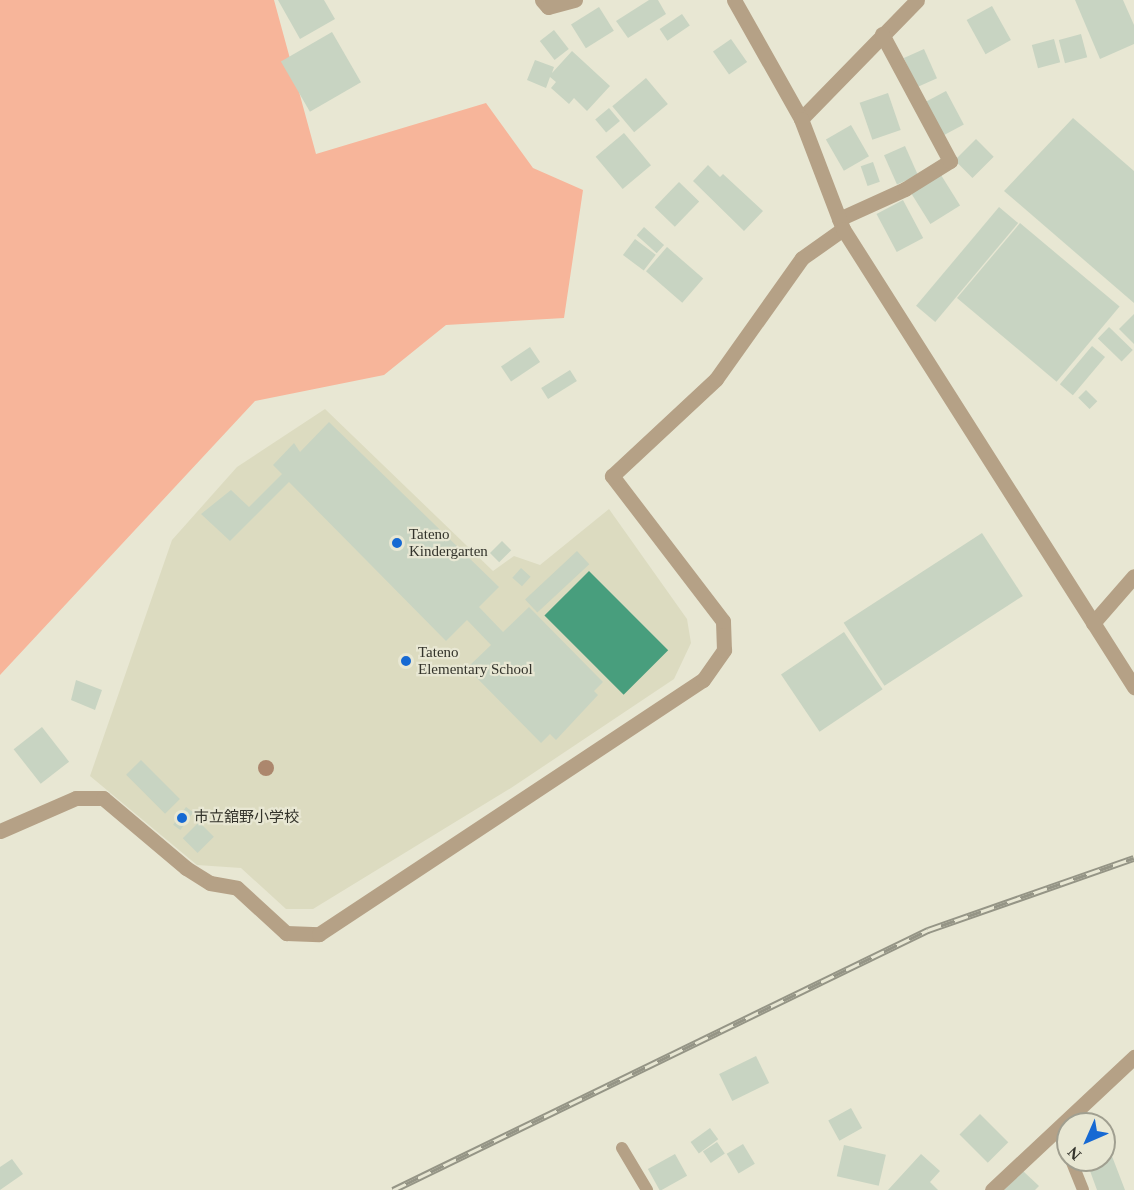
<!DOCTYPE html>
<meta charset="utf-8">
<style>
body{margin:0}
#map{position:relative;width:1134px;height:1190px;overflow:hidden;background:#e8e7d3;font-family:"Times New Roman","Noto Sans JP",serif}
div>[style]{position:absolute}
.built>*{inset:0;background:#dcdbc0}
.green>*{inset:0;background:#f7b59a}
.water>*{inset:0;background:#489e7d;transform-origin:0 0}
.building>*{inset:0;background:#c8d4c2;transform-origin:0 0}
.service>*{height:12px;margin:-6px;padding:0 6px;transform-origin:6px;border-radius:6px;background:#b5a186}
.minor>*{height:15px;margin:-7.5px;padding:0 7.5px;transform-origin:7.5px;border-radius:7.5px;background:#b5a186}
.tertiary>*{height:15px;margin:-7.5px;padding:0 7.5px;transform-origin:7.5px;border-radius:7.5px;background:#b5a186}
.rail>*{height:7px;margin-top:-3.5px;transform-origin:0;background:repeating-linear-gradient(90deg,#e8e7d3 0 14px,#959586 0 28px);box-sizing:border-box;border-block:2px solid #959586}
.trees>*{width:16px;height:16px;margin:-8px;border-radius:50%;background:#ac876d}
.dots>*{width:16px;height:16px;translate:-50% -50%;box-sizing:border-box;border:3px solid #e8e7d3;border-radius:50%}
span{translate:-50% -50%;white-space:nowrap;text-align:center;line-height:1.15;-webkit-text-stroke:4.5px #e8e7d3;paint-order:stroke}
.poi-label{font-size:15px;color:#33332b}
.left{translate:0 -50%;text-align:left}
.north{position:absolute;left:1056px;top:1112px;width:60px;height:60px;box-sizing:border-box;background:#e8e7d3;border:2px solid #a09f90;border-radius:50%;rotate:225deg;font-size:16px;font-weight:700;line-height:24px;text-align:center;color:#33332b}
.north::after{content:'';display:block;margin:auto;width:21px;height:27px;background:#1669d3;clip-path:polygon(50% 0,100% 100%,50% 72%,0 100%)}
</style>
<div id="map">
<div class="built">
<i style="clip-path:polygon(325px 409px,493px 571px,514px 556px,540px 565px,609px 509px,687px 619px,691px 643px,674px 679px,511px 788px,313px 909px,286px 909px,241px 868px,197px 865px,90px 776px,172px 540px,237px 467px)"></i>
</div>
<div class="green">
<i style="clip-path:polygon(0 0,274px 0,316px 154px,486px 103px,533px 168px,583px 190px,564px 318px,446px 325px,384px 375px,255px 401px,0 675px)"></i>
</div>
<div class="water">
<i style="left:589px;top:571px;width:112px;height:63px;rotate:45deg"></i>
</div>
<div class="building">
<i style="clip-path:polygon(278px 0,324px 0,335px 19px,300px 39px)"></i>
<i style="clip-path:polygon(649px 0,658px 0,666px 14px,628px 38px,616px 21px)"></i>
<i style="clip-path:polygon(1075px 0,1123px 0,1134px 25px,1134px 44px,1100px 59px)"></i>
<i style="left:992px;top:6px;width:39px;height:29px;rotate:61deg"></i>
<i style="left:599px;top:7px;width:28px;height:33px;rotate:58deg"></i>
<i style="left:682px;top:14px;width:14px;height:27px;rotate:56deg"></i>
<i style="left:554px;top:30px;width:24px;height:18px;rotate:52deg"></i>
<i style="left:332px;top:32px;width:58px;height:59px;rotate:60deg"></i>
<i style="left:1081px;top:34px;width:24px;height:23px;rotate:75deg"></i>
<i style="left:731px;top:39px;width:28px;height:22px;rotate:55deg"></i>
<i style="left:1054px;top:39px;width:24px;height:23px;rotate:75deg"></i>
<i style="left:924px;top:49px;width:32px;height:22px;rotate:66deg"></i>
<i style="clip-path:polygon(572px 51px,610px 86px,587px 111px,574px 98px,569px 104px,551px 88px,556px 82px,550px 77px,546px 88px,527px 80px,535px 60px,554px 67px,552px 73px)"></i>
<i style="left:646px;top:78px;width:34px;height:44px;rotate:50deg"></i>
<i style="left:946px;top:91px;width:38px;height:26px;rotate:62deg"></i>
<i style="left:888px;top:93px;width:39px;height:30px;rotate:71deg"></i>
<i style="left:609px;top:108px;width:17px;height:18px;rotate:50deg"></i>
<i style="clip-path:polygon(1073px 118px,1134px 171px,1134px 303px,1004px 191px)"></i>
<i style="left:851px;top:125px;width:36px;height:29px;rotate:60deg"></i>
<i style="left:624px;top:133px;width:42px;height:37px;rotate:50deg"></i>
<i style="left:976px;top:139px;width:25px;height:30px;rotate:45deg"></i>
<i style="left:905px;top:146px;width:32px;height:23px;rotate:66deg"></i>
<i style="left:873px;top:162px;width:21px;height:13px;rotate:71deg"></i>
<i style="clip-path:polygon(708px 165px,720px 177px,723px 174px,763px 211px,744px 231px,693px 181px)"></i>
<i style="left:941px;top:175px;width:36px;height:35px;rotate:58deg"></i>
<i style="left:679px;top:182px;width:28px;height:35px;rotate:44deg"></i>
<i style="left:903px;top:200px;width:43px;height:30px;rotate:62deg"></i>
<i style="left:999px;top:207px;width:25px;height:129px;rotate:40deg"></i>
<i style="left:1020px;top:223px;width:130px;height:98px;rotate:40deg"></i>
<i style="left:644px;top:227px;width:27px;height:11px;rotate:42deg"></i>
<i style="left:635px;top:239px;width:26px;height:20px;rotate:37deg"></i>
<i style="left:667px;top:247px;width:48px;height:32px;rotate:41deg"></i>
<i style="clip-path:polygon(1134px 314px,1134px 344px,1119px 329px)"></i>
<i style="left:1109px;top:327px;width:33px;height:16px;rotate:44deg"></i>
<i style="left:1092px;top:346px;width:17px;height:50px;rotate:40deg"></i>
<i style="left:530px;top:347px;width:18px;height:35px;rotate:56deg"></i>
<i style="left:570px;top:370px;width:13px;height:34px;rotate:58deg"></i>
<i style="left:1086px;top:390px;width:16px;height:11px;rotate:45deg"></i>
<i style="clip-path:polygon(329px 422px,499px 587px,479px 607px,503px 632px,529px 607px,603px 682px,594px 691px,598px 695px,556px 740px,550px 734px,541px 743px,467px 668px,491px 645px,467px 620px,446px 641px,289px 482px,230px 541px,201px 514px,231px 490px,249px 507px,282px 474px,273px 465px,294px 443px,300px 452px)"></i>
<i style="left:982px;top:533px;width:75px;height:165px;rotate:57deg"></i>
<i style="left:502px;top:541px;width:13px;height:17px;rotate:45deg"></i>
<i style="left:577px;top:551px;width:18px;height:71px;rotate:47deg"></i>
<i style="left:521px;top:568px;width:13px;height:13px;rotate:42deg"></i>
<i style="left:844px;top:632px;width:69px;height:76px;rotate:56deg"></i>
<i style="clip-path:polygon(76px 680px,102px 690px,95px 710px,71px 700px)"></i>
<i style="left:42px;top:727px;width:44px;height:36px;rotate:52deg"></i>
<i style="left:141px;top:760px;width:55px;height:21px;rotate:45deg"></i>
<i style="left:186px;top:807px;width:9px;height:22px;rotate:36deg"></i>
<i style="left:199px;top:822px;width:21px;height:23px;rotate:45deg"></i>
<i style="left:756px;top:1056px;width:30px;height:41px;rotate:64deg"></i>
<i style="left:851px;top:1108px;width:23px;height:26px;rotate:61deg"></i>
<i style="left:980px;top:1114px;width:40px;height:29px;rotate:45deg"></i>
<i style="left:710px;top:1128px;width:14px;height:24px;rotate:54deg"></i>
<i style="left:717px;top:1142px;width:14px;height:17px;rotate:56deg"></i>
<i style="left:743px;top:1144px;width:23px;height:19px;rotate:59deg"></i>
<i style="left:844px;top:1145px;width:43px;height:32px;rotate:13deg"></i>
<i style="clip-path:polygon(1110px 1151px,1125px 1190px,1097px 1190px,1086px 1160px,1104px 1160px,1104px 1153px)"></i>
<i style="left:675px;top:1154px;width:25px;height:31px;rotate:61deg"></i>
<i style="clip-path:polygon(921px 1154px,940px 1171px,930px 1182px,938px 1190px,888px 1190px)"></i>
<i style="clip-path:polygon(12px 1159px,23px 1174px,0 1190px,0 1167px)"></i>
<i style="clip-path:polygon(1023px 1171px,1039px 1186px,1035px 1190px,1004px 1190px)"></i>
</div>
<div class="service">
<i style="left:1058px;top:1130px;width:25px;rotate:67deg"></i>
<i style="left:622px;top:1148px;width:49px;rotate:59.2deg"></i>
<i style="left:1071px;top:1160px;width:32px;rotate:68deg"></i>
</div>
<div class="minor">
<i style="left:542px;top:0;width:9px;rotate:49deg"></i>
<i style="left:548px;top:7px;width:28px;rotate:-15deg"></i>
<i style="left:801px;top:119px;width:166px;rotate:-45.7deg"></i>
<i style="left:839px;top:219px;width:72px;rotate:-24.4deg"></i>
<i style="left:905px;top:189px;width:53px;rotate:-31.9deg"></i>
<i style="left:950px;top:161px;width:144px;rotate:-118.2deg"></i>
<i style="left:1093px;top:623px;width:62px;rotate:-48.9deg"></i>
<i style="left:0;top:831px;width:83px;rotate:-23.5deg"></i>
<i style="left:76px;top:798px;width:27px"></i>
<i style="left:103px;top:798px;width:109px;rotate:40.1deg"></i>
<i style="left:186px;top:868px;width:28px;rotate:32deg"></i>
<i style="left:210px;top:883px;width:27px;rotate:10deg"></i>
<i style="left:237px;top:888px;width:67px;rotate:42.6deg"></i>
<i style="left:286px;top:933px;width:33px;rotate:2deg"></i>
<i style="left:319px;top:934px;width:460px;rotate:-33.5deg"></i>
<i style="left:703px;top:680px;width:37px;rotate:-55deg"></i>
<i style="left:724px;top:650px;width:29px;rotate:-92deg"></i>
<i style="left:723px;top:621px;width:183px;rotate:-127.4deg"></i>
<i style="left:612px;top:476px;width:142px;rotate:-43deg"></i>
<i style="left:716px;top:379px;width:148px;rotate:-54.6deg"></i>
<i style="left:802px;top:258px;width:50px;rotate:-35.3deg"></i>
<i style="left:992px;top:1190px;width:195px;rotate:-43.1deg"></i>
</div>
<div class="tertiary">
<i style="left:734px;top:0;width:137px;rotate:60.6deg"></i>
<i style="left:801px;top:119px;width:118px;rotate:69.1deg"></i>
<i style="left:843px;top:229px;width:543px;rotate:57.57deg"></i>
</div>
<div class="rail">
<i style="left:393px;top:1190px;width:595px;rotate:-25.92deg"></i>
<i style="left:928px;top:930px;width:218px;rotate:-19.3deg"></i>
</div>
<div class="trees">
<i style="left:266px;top:768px"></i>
</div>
<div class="dots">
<i style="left:397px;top:543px;background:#1669d3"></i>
<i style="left:406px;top:661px;background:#1669d3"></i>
<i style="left:182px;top:818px;background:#1669d3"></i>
</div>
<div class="poi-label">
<span class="left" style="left:409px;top:543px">Tateno<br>Kindergarten</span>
<span class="left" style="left:418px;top:661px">Tateno<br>Elementary School</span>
<span class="left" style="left:194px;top:818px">市立舘野小学校</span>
</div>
<div class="north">N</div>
</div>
